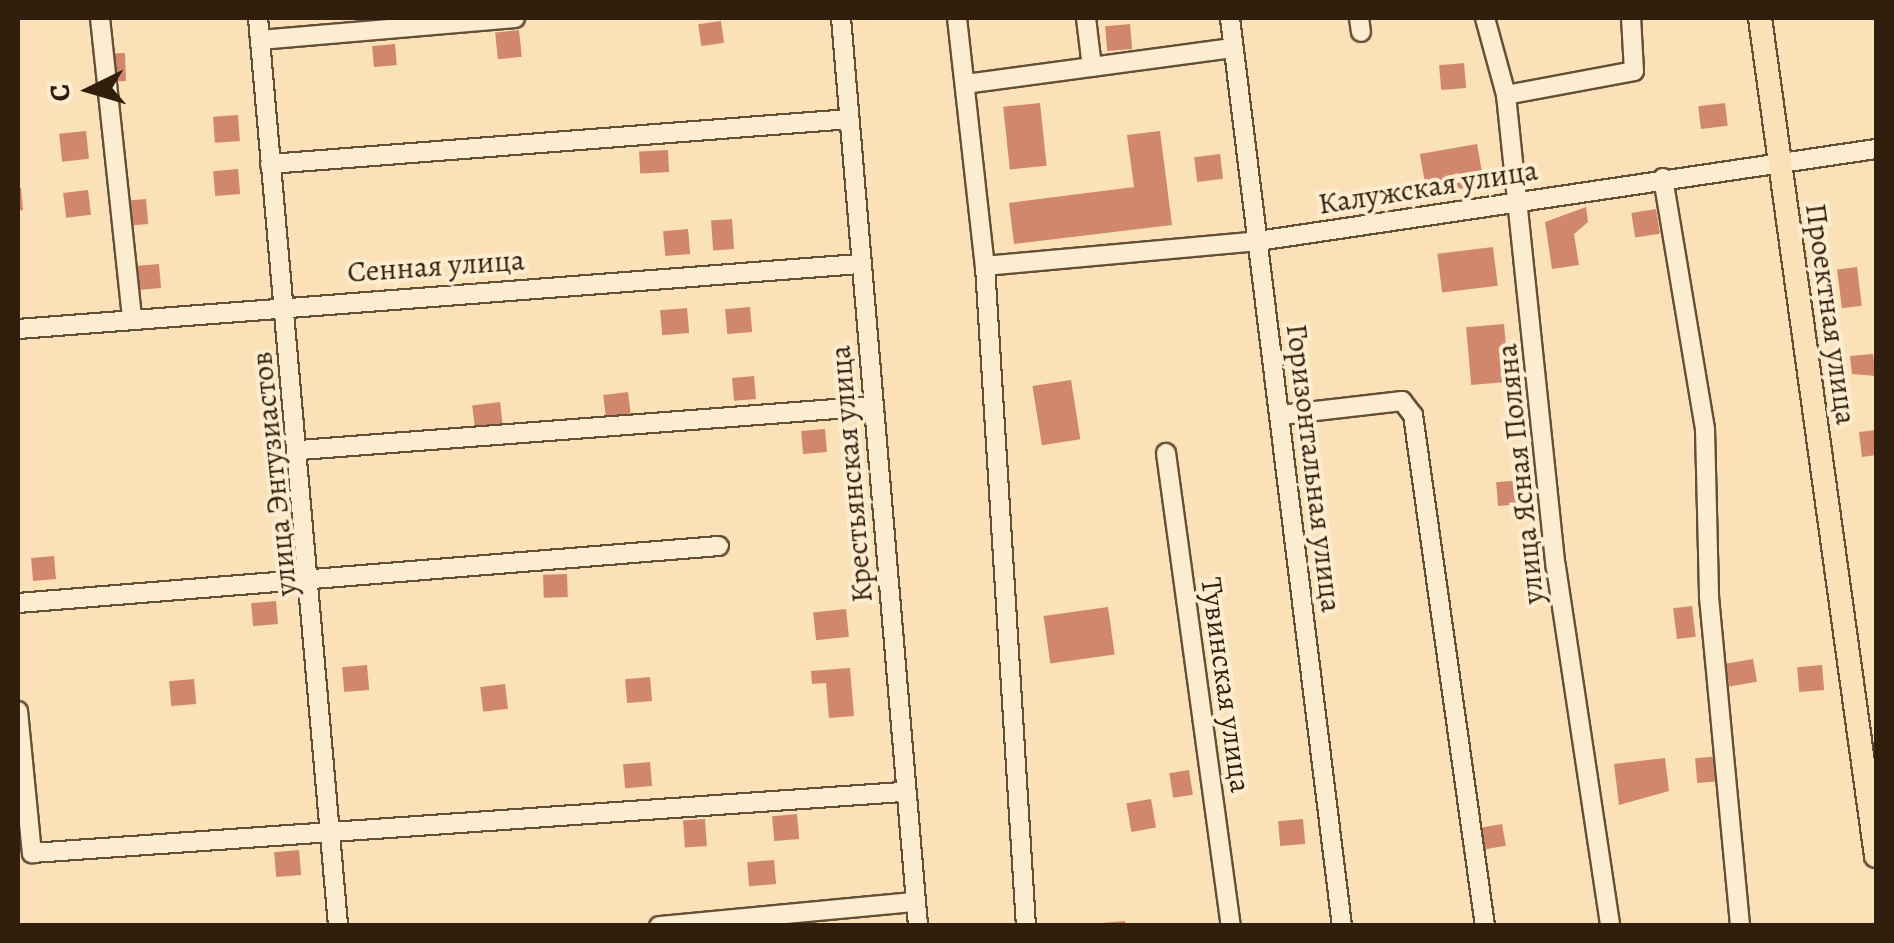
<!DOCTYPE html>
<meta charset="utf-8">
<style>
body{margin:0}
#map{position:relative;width:1894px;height:943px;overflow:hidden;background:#fbe1b7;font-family:Alegreya,serif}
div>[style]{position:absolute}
.building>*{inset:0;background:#d0876b;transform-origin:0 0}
.roads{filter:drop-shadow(2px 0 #644f37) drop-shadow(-2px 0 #644f37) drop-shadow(0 2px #644f37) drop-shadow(0 -2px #644f37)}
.minor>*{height:18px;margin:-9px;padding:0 9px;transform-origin:9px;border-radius:9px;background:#fcecd0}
.major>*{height:22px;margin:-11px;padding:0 11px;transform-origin:11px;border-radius:11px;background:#fbe1b7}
span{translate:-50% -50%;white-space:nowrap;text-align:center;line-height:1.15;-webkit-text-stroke:8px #fcecd0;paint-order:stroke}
.street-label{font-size:30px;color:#321e0c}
.frame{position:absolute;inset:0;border:20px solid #321e0c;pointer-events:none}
.north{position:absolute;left:40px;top:40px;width:100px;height:100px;-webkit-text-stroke:8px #fcecd0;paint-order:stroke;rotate:265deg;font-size:28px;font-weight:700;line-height:40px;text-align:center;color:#321e0c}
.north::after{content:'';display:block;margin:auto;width:35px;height:45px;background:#321e0c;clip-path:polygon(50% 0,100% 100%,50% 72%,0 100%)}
</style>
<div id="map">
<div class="building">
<i style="left:721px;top:21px;width:22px;height:23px;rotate:82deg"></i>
<i style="left:1130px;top:24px;width:25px;height:25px;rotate:85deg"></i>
<i style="left:519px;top:30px;width:27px;height:24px;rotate:84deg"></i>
<i style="left:395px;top:44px;width:21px;height:23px;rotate:85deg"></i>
<i style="left:125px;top:53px;width:28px;height:16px;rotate:88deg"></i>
<i style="left:1464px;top:63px;width:25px;height:25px;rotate:85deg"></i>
<i style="left:1040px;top:103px;width:63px;height:37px;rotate:84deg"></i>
<i style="left:1725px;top:103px;width:23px;height:27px;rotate:83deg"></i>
<i style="left:238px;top:115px;width:26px;height:25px;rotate:86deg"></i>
<i style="left:86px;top:131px;width:28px;height:27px;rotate:84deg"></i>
<i style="clip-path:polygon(1160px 131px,1172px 225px,1014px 244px,1009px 203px,1134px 187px,1127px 135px)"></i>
<i style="left:1477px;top:144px;width:41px;height:58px;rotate:80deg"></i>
<i style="left:668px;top:150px;width:22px;height:29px;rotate:87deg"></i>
<i style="left:1220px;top:154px;width:25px;height:26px;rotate:83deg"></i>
<i style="left:238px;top:169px;width:25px;height:25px;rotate:85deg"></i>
<i style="clip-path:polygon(18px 188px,21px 188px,23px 210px,18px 211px)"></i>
<i style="left:88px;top:190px;width:25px;height:25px;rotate:83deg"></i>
<i style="left:146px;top:199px;width:25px;height:21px;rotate:85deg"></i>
<i style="clip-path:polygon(1586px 207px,1588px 222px,1574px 234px,1579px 265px,1552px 269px,1545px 222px)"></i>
<i style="left:1656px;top:209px;width:25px;height:25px;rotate:81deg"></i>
<i style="left:732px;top:219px;width:30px;height:21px;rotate:86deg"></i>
<i style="left:688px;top:229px;width:25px;height:25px;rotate:85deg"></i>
<i style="left:1493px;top:247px;width:39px;height:56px;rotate:83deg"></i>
<i style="left:159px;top:264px;width:24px;height:23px;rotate:85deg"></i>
<i style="left:1857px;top:267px;width:39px;height:20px;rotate:83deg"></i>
<i style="left:750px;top:307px;width:25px;height:25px;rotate:85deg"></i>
<i style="left:687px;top:308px;width:25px;height:27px;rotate:85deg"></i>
<i style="left:1504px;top:324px;width:58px;height:38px;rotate:85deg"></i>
<i style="clip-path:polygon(1873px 354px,1876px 376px,1852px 374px,1850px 356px)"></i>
<i style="left:754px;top:376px;width:23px;height:22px;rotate:85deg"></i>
<i style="left:1071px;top:380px;width:60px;height:39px;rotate:81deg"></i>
<i style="left:628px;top:392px;width:25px;height:25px;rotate:83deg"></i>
<i style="left:500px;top:402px;width:25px;height:28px;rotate:83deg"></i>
<i style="left:825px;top:429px;width:23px;height:24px;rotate:85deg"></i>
<i style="clip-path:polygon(1876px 430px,1876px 455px,1862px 457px,1859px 432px)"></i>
<i style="left:1521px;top:480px;width:24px;height:25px;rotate:85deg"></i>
<i style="left:54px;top:556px;width:23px;height:23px;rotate:85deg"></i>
<i style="left:567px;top:574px;width:23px;height:24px;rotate:88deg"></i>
<i style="left:276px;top:601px;width:23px;height:25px;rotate:85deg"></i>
<i style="left:1692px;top:606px;width:31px;height:19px;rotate:83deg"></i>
<i style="left:1108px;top:607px;width:48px;height:65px;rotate:82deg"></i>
<i style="left:846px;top:609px;width:28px;height:33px;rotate:84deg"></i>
<i style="left:1753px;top:659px;width:23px;height:28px;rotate:80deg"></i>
<i style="left:367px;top:665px;width:25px;height:25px;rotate:85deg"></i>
<i style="left:1822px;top:665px;width:25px;height:25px;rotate:85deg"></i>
<i style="clip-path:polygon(850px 668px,854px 716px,829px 718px,826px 683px,812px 684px,811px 671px)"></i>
<i style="left:650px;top:677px;width:24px;height:25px;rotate:85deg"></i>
<i style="left:194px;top:679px;width:25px;height:25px;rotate:85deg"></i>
<i style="left:505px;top:684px;width:25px;height:25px;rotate:83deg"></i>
<i style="left:1720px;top:756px;width:25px;height:25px;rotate:85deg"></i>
<i style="clip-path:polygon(1665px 758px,1669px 791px,1619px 805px,1614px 764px)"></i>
<i style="left:650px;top:762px;width:24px;height:27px;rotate:85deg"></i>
<i style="left:1189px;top:770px;width:25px;height:20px;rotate:81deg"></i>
<i style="left:1151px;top:799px;width:29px;height:25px;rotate:80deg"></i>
<i style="left:797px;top:814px;width:25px;height:25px;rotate:85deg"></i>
<i style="left:705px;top:819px;width:27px;height:22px;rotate:86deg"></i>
<i style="left:1303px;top:819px;width:25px;height:25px;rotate:85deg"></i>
<i style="left:1502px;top:824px;width:22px;height:22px;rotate:80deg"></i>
<i style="left:299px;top:850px;width:25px;height:25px;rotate:85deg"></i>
<i style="left:774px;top:860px;width:24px;height:27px;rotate:85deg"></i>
<i style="clip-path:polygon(1125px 921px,1126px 926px,1100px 926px,1100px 923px)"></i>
</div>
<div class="roads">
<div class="minor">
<i style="left:100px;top:18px;width:303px;rotate:83.9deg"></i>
<i style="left:258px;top:18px;width:912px;rotate:84.96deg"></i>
<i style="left:841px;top:18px;width:911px;rotate:85.15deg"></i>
<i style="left:957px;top:18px;width:250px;rotate:83.6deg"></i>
<i style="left:985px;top:266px;width:661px;rotate:86.45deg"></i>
<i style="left:1086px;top:18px;width:49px;rotate:83deg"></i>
<i style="left:1230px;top:18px;width:915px;rotate:82.97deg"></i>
<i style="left:1359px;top:18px;width:14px;rotate:82deg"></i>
<i style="left:1485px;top:18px;width:80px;rotate:74.7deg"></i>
<i style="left:1506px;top:95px;width:475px;rotate:84deg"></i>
<i style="left:1556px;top:567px;width:363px;rotate:81.4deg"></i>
<i style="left:260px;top:40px;width:256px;rotate:-4.9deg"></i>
<i style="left:966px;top:84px;width:269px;rotate:-7.7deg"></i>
<i style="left:1506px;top:95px;width:130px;rotate:-10.6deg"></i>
<i style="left:1634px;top:71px;width:53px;rotate:-93.2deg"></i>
<i style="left:270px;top:164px;width:581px;rotate:-4.44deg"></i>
<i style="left:1663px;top:178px;width:254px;rotate:80.5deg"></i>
<i style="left:1705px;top:429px;width:168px;rotate:88.6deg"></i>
<i style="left:1709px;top:597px;width:330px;rotate:84.6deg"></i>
<i style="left:985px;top:266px;width:274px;rotate:-5.2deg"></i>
<i style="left:1258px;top:241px;width:625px;rotate:-8.47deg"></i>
<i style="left:18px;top:329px;width:844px;rotate:-4.42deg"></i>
<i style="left:1281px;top:415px;width:122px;rotate:-6.6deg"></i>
<i style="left:1402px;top:401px;width:18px;rotate:52deg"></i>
<i style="left:1413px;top:415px;width:516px;rotate:81.98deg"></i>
<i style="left:300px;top:450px;width:576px;rotate:-4.38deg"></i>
<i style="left:1166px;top:453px;width:477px;rotate:82.2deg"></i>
<i style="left:18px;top:603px;width:703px;rotate:-4.65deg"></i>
<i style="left:18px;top:711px;width:143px;rotate:84.4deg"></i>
<i style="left:32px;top:853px;width:873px;rotate:-4.01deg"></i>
<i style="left:659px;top:926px;width:257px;rotate:-5.4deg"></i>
</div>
<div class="major">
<i style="left:1760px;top:18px;width:846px;rotate:82.12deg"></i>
</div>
</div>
<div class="street-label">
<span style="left:1428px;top:187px;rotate:-9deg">Калужская улица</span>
<span style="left:436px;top:266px;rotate:-4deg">Сенная улица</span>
<span style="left:1831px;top:314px;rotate:82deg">Проектная улица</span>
<span style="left:1314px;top:468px;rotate:83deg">Горизонтальная улица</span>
<span style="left:274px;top:474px;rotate:-96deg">улица Энтузиастов</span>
<span style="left:851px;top:474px;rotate:-95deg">Крестьянская улица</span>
<span style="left:1520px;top:474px;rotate:-96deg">улица Ясная Поляна</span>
<span style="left:1226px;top:685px;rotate:82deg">Тувинская улица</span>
</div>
<div class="frame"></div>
<div class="north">С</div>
</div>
